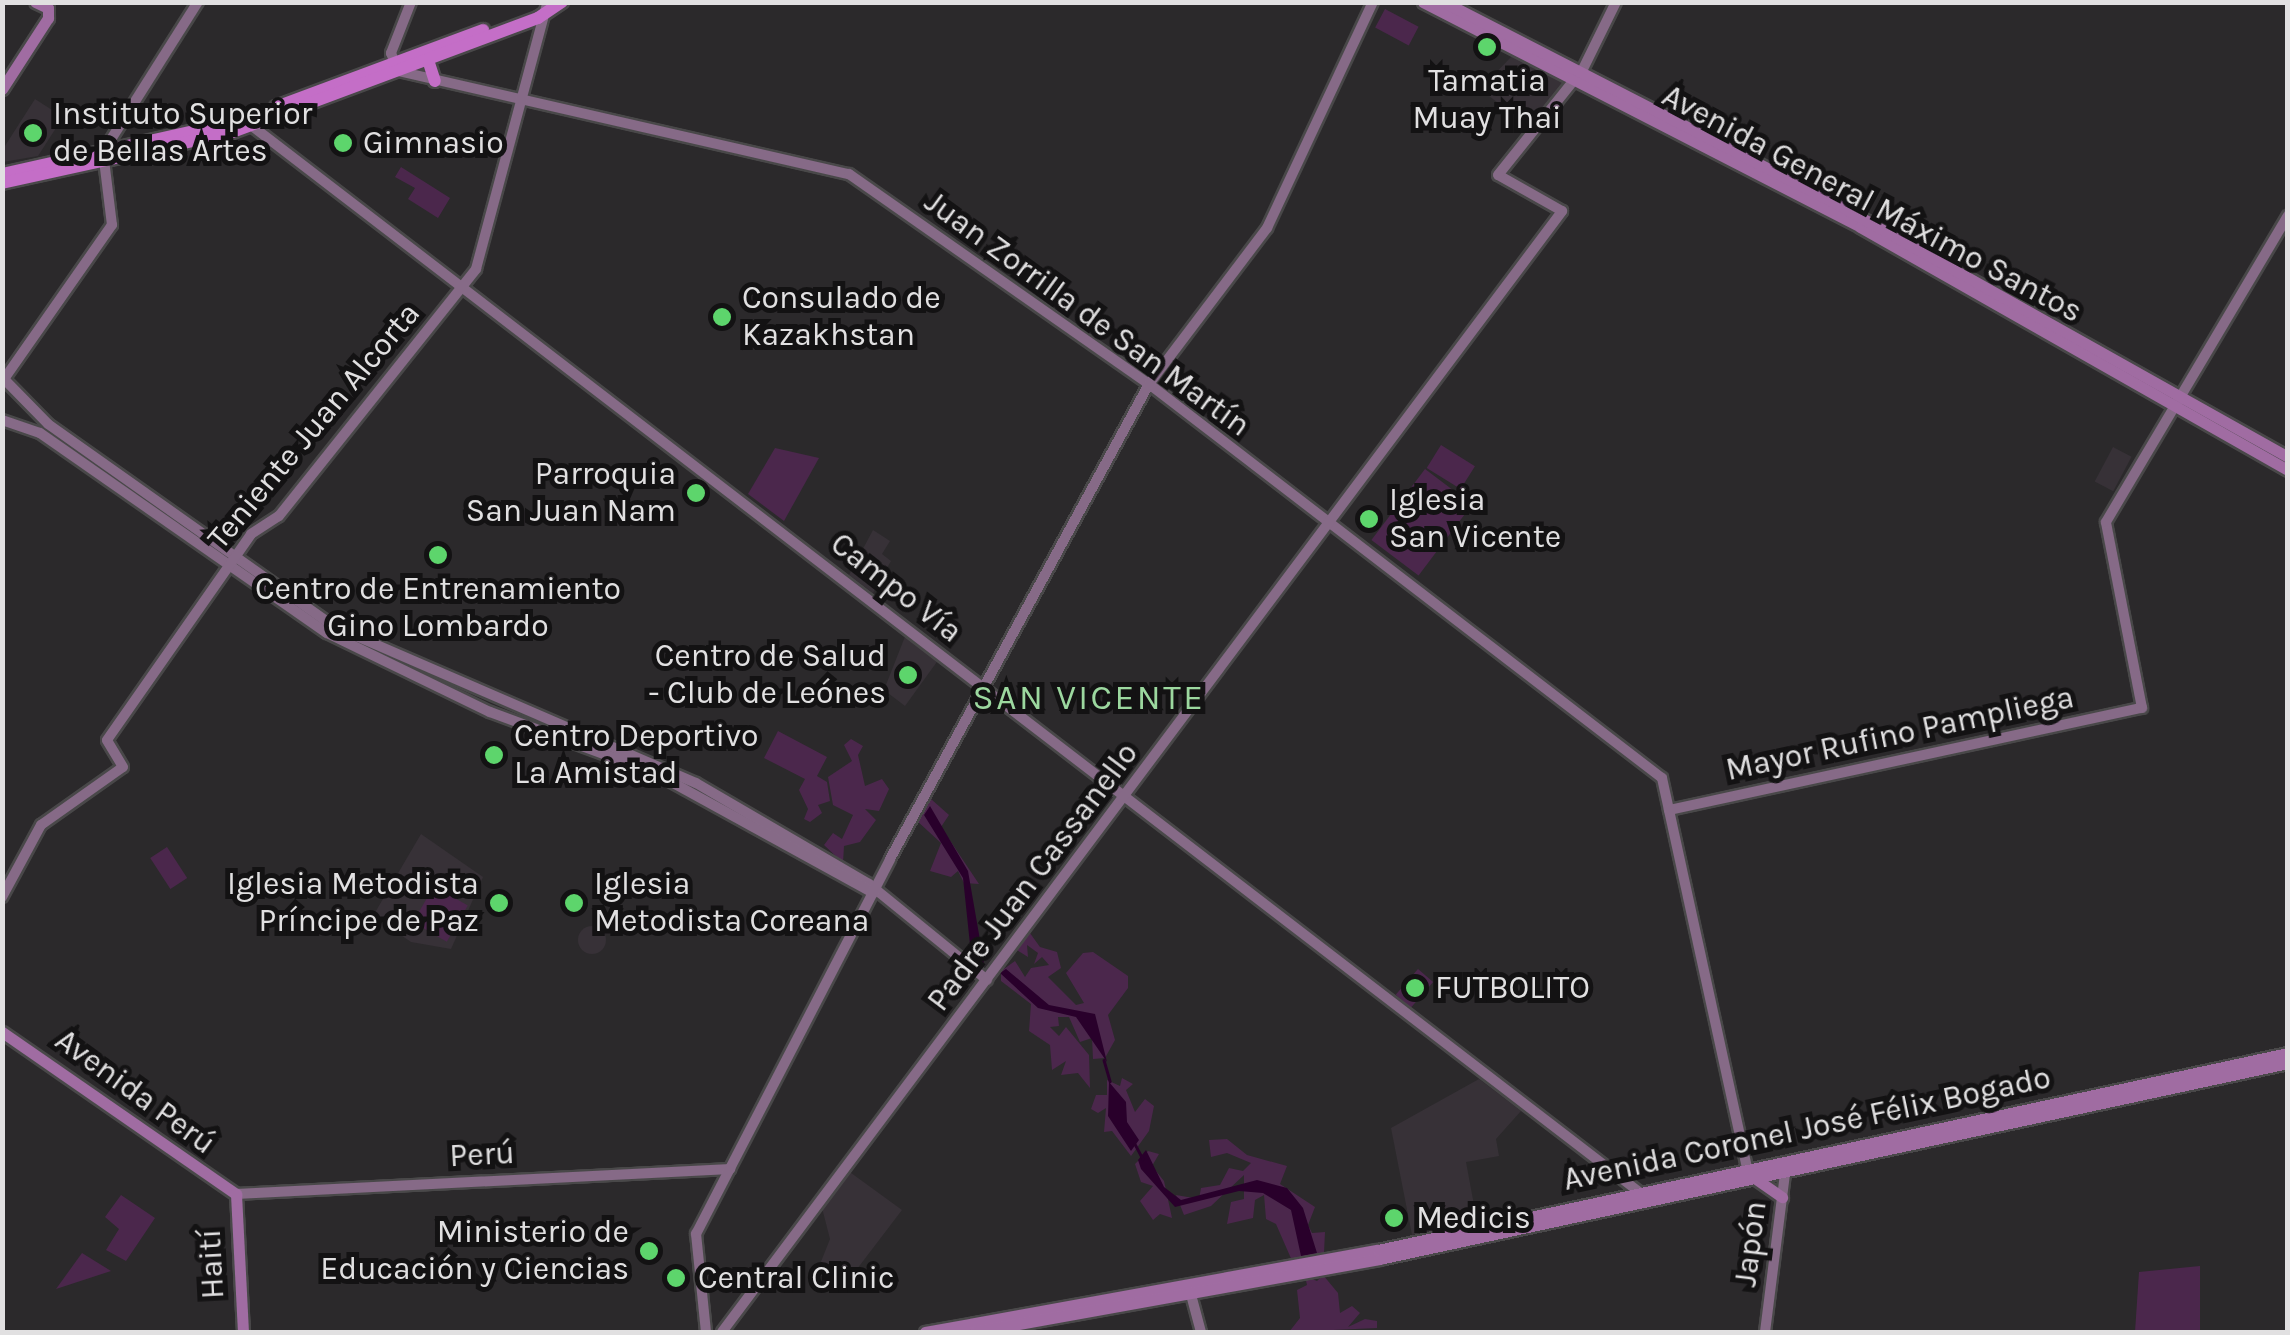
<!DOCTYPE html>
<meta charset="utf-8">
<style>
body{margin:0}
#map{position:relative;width:2290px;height:1335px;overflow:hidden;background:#2b292b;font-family:Karla,sans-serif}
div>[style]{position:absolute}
.built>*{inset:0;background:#373137;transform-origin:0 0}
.round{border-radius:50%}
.green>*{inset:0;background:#4b274c;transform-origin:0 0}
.water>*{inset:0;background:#29002b}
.stream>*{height:2.5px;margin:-1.25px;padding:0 1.25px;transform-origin:1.25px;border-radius:1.25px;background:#29002b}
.roads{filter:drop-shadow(2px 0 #494849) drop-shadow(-2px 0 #494849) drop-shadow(0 2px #494849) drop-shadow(0 -2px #494849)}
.secondary>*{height:10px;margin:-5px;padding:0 5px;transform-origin:5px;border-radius:5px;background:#866a87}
.primary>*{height:11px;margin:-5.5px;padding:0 5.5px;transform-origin:5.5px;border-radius:5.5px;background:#a06ca2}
.highway>*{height:12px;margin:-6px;padding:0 6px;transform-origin:6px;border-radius:6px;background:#c46ec7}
.dots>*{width:28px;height:28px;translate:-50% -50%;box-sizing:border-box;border:5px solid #131213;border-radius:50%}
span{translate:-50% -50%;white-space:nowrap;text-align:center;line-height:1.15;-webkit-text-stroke:10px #131213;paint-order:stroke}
.poi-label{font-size:32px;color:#e1e0e1}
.left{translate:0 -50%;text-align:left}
.right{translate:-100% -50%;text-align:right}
.street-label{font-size:32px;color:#e1e0e1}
.neighbourhood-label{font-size:35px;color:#9cd89f;letter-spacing:2.5px}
.frame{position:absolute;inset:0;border:5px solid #e1e0e1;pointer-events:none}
</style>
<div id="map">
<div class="built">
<i style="clip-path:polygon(1513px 55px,1565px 81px,1528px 126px,1480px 89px)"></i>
<i style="clip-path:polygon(35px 99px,63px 117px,38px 156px,3px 162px,3px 149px)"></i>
<i style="left:2113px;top:447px;width:21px;height:39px;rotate:28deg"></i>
<i style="clip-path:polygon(873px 530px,890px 541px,882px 554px,891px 561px,873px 593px,849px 575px)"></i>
<i style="clip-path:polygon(906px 634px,939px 659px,905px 706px,884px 690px)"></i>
<i style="clip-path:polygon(421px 834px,483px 877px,451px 949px,411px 942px,373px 916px)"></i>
<i class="round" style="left:578px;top:926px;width:28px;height:28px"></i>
<i style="clip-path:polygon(1479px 1079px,1521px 1111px,1496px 1139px,1499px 1156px,1466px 1162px,1477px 1221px,1412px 1235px,1391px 1128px)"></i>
<i style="clip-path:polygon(847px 1170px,902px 1210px,854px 1273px,836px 1277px,818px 1269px,830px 1239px,821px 1204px)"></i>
</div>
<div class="green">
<i style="left:1385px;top:9px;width:38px;height:21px;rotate:28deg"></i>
<i style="clip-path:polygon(401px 167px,450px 198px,438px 218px,408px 199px,415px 188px,395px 177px)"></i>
<i style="left:1441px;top:445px;width:40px;height:27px;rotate:32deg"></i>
<i style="clip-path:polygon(775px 448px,819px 458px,784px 521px,748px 494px)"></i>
<i style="left:1425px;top:469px;width:59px;height:89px;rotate:37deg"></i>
<i style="clip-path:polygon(778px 731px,827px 757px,817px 776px,827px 782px,830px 801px,818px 805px,822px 813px,810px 822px,804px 819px,808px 809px,799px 790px,805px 779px,764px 758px)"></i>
<i style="clip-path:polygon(851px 739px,863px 746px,858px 755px,865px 786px,882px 779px,889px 789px,879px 811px,865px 809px,876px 820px,860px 842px,844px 846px,843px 863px,824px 845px,833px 833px,842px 839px,853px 815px,833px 805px,828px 777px,852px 761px,844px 745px)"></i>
<i style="clip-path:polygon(931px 799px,949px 815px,941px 827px,979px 884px,964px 883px,958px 871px,951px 877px,930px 871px,941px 843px,916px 820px)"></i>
<i style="left:167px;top:847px;width:37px;height:20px;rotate:57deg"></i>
<i style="left:434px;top:886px;width:39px;height:42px;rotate:30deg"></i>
<i style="clip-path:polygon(1027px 929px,1040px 947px,1057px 952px,1061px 968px,1048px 977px,1076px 1005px,1084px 1003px,1066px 973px,1083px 953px,1093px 952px,1128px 976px,1128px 988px,1108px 1015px,1115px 1040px,1105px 1058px,1093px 1059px,1092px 1038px,1080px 1042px,1069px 1017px,1058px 1017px,1059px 1026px,1050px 1027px,1059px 1036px,1066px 1027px,1089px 1055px,1090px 1088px,1078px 1073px,1061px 1075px,1066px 1061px,1052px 1070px,1050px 1045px,1029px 1031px,1031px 1004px,1001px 981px,1001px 971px,1015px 961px,1025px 977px,1031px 968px,1049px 965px,1042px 957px,1034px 964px,1038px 953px,1027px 945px,1028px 957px,1015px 949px)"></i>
<i style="left:1418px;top:969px;width:20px;height:34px;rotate:41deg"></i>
<i style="clip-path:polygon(1122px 1078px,1133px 1084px,1126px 1090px,1135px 1112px,1145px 1099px,1154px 1106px,1149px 1131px,1131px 1156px,1112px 1131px,1104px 1132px,1106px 1108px,1098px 1113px,1091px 1109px,1096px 1095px,1107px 1095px,1107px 1080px,1120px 1086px)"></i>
<i style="clip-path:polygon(1227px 1139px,1247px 1155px,1287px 1166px,1280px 1184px,1315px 1207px,1308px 1225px,1312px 1233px,1325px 1232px,1324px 1253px,1293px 1263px,1276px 1224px,1266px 1219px,1264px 1195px,1255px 1200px,1253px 1218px,1227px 1224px,1231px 1202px,1244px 1199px,1244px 1175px,1211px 1206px,1184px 1215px,1176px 1195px,1199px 1199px,1201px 1188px,1220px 1185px,1229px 1168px,1243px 1171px,1251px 1163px,1227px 1153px,1211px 1157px,1209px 1140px)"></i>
<i style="clip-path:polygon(1148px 1151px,1159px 1154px,1152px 1166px,1164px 1181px,1172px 1218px,1160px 1214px,1153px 1220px,1140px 1201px,1153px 1186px,1141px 1182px,1135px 1164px)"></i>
<i style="clip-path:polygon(121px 1195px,155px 1218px,126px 1261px,106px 1250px,119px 1229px,105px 1217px)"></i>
<i style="clip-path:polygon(82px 1253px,111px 1271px,56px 1289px)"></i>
<i style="clip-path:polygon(2200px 1266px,2200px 1332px,2135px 1332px,2139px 1272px)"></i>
<i style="clip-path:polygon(1323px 1275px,1338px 1293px,1340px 1313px,1352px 1306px,1360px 1313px,1348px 1327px,1365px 1319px,1377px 1321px,1377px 1328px,1289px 1332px,1300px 1318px,1297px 1290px,1307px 1285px,1305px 1276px,1317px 1281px)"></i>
</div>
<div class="water">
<i style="clip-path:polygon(930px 806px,968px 871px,984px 963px,971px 954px,963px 878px,924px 815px)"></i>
<i style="clip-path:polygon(1006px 969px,1049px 1005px,1095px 1014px,1107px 1062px,1076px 1017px,1038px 1008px,1000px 973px)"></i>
<i style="clip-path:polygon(1109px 1082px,1126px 1102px,1127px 1122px,1139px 1140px,1131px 1151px,1108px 1116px)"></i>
<i style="clip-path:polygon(1146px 1150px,1164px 1187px,1181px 1200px,1257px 1180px,1287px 1188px,1303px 1208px,1317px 1253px,1301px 1256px,1291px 1210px,1263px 1193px,1239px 1191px,1175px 1207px,1141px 1169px,1138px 1160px)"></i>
</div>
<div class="stream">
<i style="left:1104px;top:1060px;width:22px;rotate:74deg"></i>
<i style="left:1135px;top:1144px;width:17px;rotate:62deg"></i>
</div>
<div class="roads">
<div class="secondary">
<i style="left:411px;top:2px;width:55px;rotate:111.4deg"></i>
<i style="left:391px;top:53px;width:19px;rotate:69deg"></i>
<i style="left:398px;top:71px;width:463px;rotate:12.9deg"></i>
<i style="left:849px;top:174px;width:366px;rotate:35deg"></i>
<i style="left:1149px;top:384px;width:647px;rotate:37.53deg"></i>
<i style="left:1662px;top:778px;width:402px;rotate:77.7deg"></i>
<i style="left:252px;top:126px;width:1753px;rotate:37.54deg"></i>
<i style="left:4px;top:379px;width:63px;rotate:45.6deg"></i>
<i style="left:48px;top:424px;width:349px;rotate:35.3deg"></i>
<i style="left:333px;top:626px;width:395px;rotate:23.4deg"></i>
<i style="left:696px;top:783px;width:200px;rotate:30.3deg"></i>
<i style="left:869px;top:884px;width:152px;rotate:39.1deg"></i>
<i style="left:2px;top:382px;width:192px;rotate:-55deg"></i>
<i style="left:112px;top:225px;width:74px;rotate:-97deg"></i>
<i style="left:103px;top:152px;width:178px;rotate:-57.7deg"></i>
<i style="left:2px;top:420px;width:40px;rotate:18.9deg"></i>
<i style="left:40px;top:433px;width:350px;rotate:34.9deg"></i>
<i style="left:327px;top:633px;width:181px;rotate:25.9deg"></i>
<i style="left:490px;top:712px;width:176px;rotate:20.3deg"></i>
<i style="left:655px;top:773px;width:249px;rotate:28.8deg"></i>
<i style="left:1669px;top:810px;width:484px;rotate:-12.2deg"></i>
<i style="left:2142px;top:708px;width:189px;rotate:-101deg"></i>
<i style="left:2106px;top:522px;width:356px;rotate:-59.3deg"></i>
<i style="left:2px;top:897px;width:82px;rotate:-61.6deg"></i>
<i style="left:41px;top:825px;width:100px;rotate:-35.3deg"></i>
<i style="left:123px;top:767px;width:31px;rotate:-121deg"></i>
<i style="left:107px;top:740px;width:251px;rotate:-55deg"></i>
<i style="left:251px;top:534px;width:33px;rotate:-33deg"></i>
<i style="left:279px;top:516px;width:316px;rotate:-51.4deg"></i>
<i style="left:476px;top:269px;width:274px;rotate:-75deg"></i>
<i style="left:236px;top:1194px;width:495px;rotate:-2.9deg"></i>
<i style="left:1189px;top:1287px;width:47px;rotate:75.1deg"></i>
<i style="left:706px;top:1332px;width:99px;rotate:-95.8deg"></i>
<i style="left:696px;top:1234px;width:422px;rotate:-62.6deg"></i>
<i style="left:890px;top:859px;width:541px;rotate:-61.4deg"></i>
<i style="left:1149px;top:384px;width:196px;rotate:-52.9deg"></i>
<i style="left:1267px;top:228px;width:250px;rotate:-64.9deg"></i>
<i style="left:722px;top:1332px;width:1401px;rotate:-53.15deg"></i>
<i style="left:1562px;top:211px;width:73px;rotate:-150.6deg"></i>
<i style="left:1498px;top:175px;width:136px;rotate:-51.3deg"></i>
<i style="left:1583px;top:69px;width:75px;rotate:-63.8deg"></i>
<i style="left:1765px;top:1332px;width:168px;rotate:-82.8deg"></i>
</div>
<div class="primary">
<i style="left:1423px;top:2px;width:492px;rotate:27.2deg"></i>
<i style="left:1860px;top:227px;width:492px;rotate:29.6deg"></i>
<i style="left:1444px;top:2px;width:450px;rotate:27.2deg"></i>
<i style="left:1844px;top:208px;width:509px;rotate:29.28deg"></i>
<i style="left:2px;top:89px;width:85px;rotate:-57.1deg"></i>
<i style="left:48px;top:18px;width:10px;rotate:-90deg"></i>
<i style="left:48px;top:8px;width:14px;rotate:-155deg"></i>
<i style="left:2px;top:1032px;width:285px;rotate:34.7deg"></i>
<i style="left:236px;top:1194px;width:138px;rotate:87.1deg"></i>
<i style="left:1756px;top:1179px;width:32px;rotate:35deg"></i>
<i style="left:925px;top:1332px;width:460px;rotate:-10.3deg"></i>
<i style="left:1378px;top:1250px;width:931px;rotate:-12.22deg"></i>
<i style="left:974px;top:1332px;width:412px;rotate:-10.2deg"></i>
<i style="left:1379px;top:1259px;width:930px;rotate:-12.17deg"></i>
</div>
<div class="highway">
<i style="left:428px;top:60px;width:22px;rotate:72deg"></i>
<i style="left:276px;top:107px;width:221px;rotate:-20.4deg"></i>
<i style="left:2px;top:174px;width:248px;rotate:-12.6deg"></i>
<i style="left:2px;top:183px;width:233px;rotate:-12.4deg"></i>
<i style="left:230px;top:133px;width:329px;rotate:-20.5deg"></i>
<i style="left:538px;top:18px;width:29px;rotate:-34deg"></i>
</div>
</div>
<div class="dots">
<i style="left:1487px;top:47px;background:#5dd56c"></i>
<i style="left:33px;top:133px;background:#5dd56c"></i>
<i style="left:343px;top:143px;background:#5dd56c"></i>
<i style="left:722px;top:317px;background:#5dd56c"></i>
<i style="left:696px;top:493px;background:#5dd56c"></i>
<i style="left:1369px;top:519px;background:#5dd56c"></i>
<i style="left:438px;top:555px;background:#5dd56c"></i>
<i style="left:908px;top:675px;background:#5dd56c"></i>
<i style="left:494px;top:755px;background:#5dd56c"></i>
<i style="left:499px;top:903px;background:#5dd56c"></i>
<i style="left:574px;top:903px;background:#5dd56c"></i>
<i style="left:1415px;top:988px;background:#5dd56c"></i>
<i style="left:1394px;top:1218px;background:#5dd56c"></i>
<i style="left:649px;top:1251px;background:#5dd56c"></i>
<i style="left:676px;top:1278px;background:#5dd56c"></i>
</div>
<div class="poi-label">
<span style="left:1487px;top:100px">Tamatia<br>Muay Thai</span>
<span class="left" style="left:53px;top:133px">Instituto Superior<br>de Bellas Artes</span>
<span class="left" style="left:363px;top:143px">Gimnasio</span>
<span class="left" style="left:742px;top:317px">Consulado de<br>Kazakhstan</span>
<span class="right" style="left:676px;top:493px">Parroquia<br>San Juan Nam</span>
<span class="left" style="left:1389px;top:519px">Iglesia<br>San Vicente</span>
<span style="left:438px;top:608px">Centro de Entrenamiento<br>Gino Lombardo</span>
<span class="right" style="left:886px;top:675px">Centro de Salud<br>- Club de Leónes</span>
<span class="left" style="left:514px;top:755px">Centro Deportivo<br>La Amistad</span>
<span class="right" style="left:479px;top:903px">Iglesia Metodista<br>Príncipe de Paz</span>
<span class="left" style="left:594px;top:903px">Iglesia<br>Metodista Coreana</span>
<span class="left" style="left:1435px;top:988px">FUTBOLITO</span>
<span class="left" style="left:1416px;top:1218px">Medicis</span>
<span class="right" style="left:629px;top:1251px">Ministerio de<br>Educación y Ciencias</span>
<span class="left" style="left:698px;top:1278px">Central Clinic</span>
</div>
<div class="street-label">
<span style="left:1872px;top:204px;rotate:28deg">Avenida General Máximo Santos</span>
<span style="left:1087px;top:314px;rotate:36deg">Juan Zorrilla de San Martín</span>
<span style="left:314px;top:426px;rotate:-50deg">Teniente Juan Alcorta</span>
<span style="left:896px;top:588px;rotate:38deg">Campo Vía</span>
<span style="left:1900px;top:734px;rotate:-12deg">Mayor Rufino Pampliega</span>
<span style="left:1033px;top:877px;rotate:-53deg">Padre Juan Cassanello</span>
<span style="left:135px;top:1092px;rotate:36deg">Avenida Perú</span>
<span style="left:1807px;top:1129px;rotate:-12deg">Avenida Coronel José Félix Bogado</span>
<span style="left:482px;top:1155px;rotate:-3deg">Perú</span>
<span style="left:1751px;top:1244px;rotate:-83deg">Japón</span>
<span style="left:212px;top:1264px;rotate:-93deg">Haití</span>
</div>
<div class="neighbourhood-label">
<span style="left:1089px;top:698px">SAN VICENTE</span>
</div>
<div class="frame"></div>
</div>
